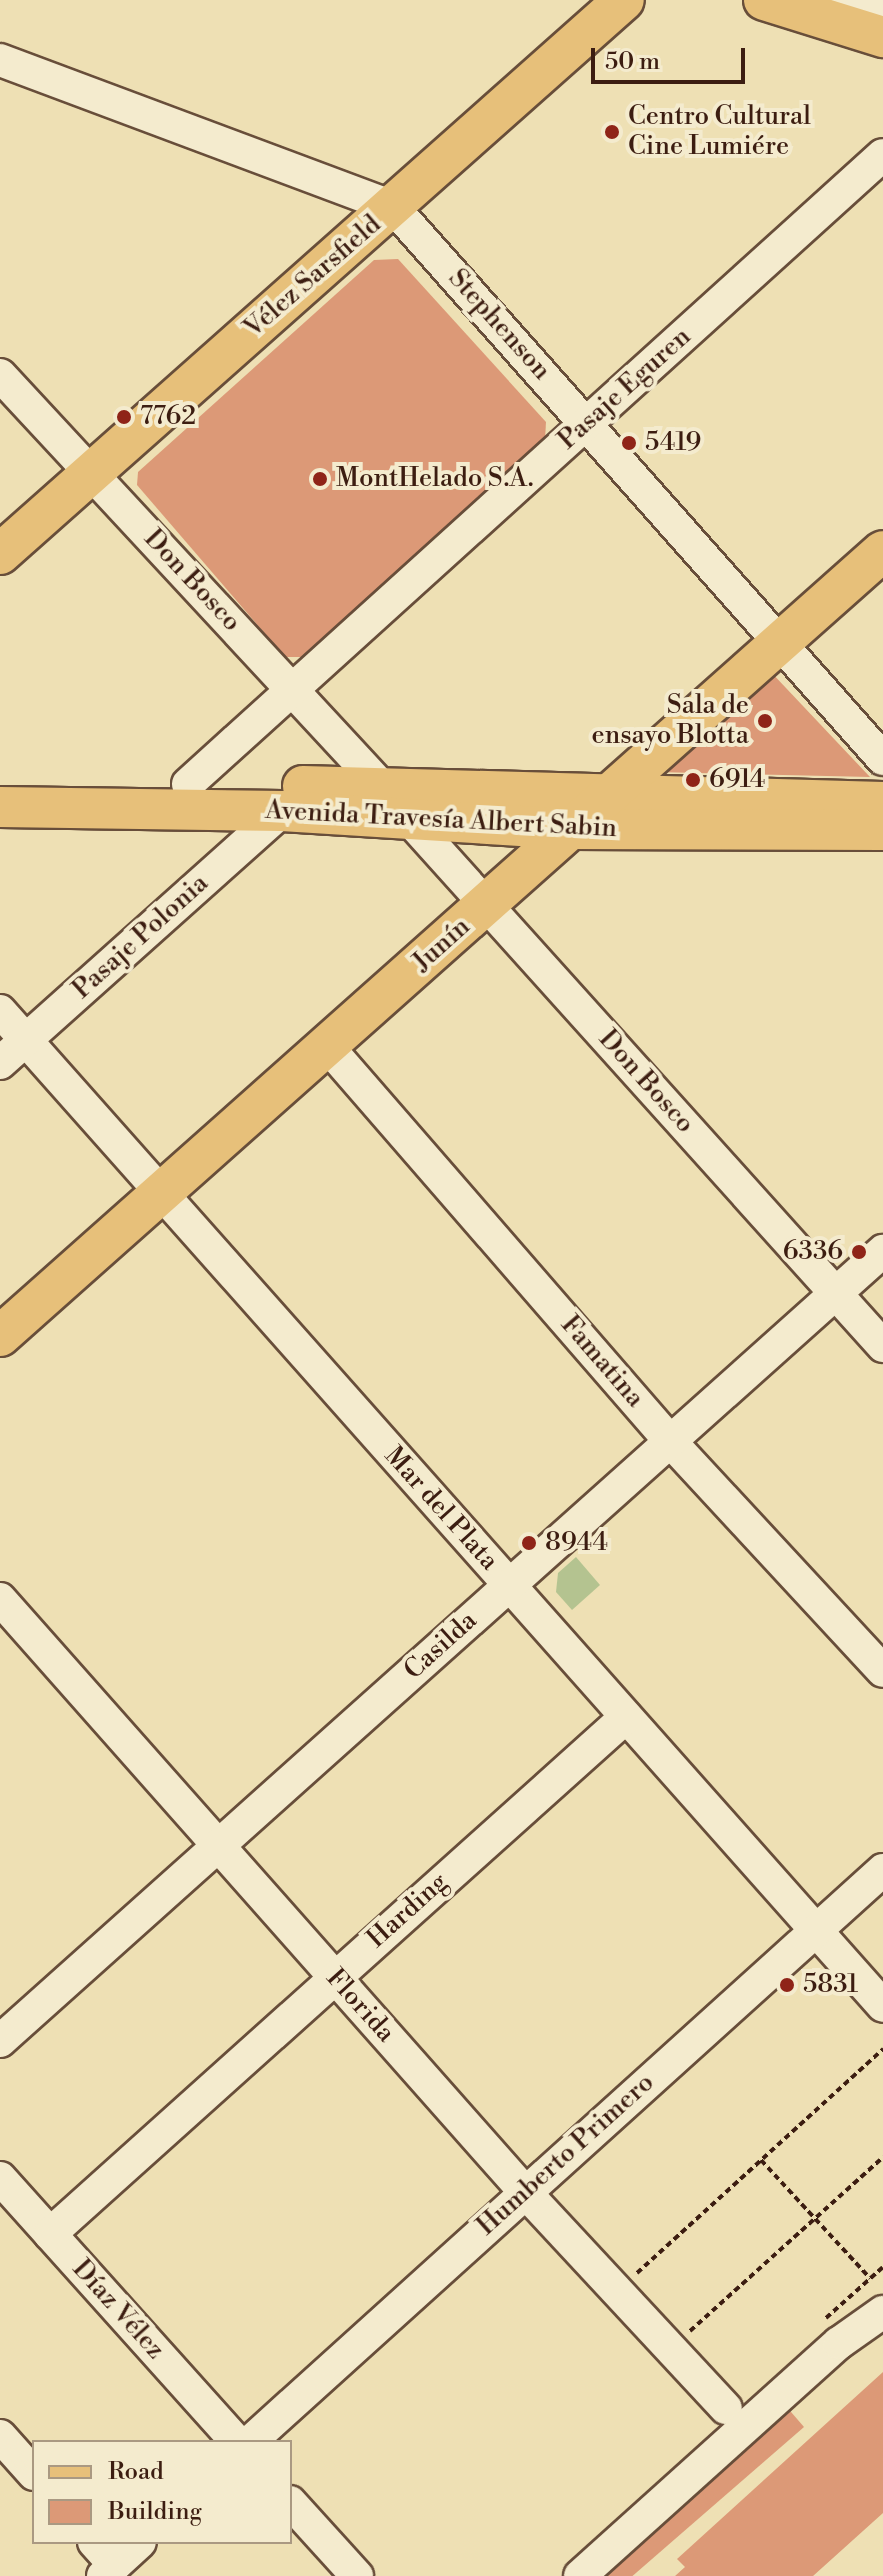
<!DOCTYPE html>
<meta charset="utf-8">
<style>
body{margin:0}
#map{position:relative;width:883px;height:2576px;overflow:hidden;background:#eee0b4;font-family:"Libre Bodoni",serif}
div>[style]{position:absolute}
.green>*{inset:0;background:#b4c390}
.building>*{inset:0;background:#dc9977;transform-origin:0 0}
.path>*{height:4px;margin-top:-2px;transform-origin:0;background:repeating-linear-gradient(90deg,#3c1d11 0 6px,transparent 0 10px)}
.roads{filter:drop-shadow(2px 0 #684e3a) drop-shadow(-2px 0 #684e3a) drop-shadow(0 2px #684e3a) drop-shadow(0 -2px #684e3a)}
.minor>*{height:32px;margin:-16px;padding:0 16px;transform-origin:16px;border-radius:16px;background:#f4ebce}
.major>*{height:40px;margin:-20px;padding:0 20px;transform-origin:20px;border-radius:20px;background:#e7c07a}
.dots>*{width:22px;height:22px;translate:-50% -50%;box-sizing:border-box;border:4px solid #f4ebce;border-radius:50%}
span{translate:-50% -50%;white-space:nowrap;text-align:center;line-height:1.15;-webkit-text-stroke:8px #f4ebce;paint-order:stroke}
.poi-label{font-size:26px;color:#3c1d11}
.left{translate:0 -50%;text-align:left}
.right{translate:-100% -50%;text-align:right}
.street-label{font-size:26px;color:#3c1d11}
.legend{position:absolute;left:32px;top:2440px;width:260px;height:104px;box-sizing:border-box;background:#f4ebce;border:2px solid #aa9982;margin:0;padding:10px 14px;list-style:none;font-size:24px;color:#3c1d11}
.legend li{display:flex;align-items:center;gap:16px;height:40px}
.legend b{width:40px;border:2px solid #aa9982}
.scale{position:absolute;left:591px;top:48px;width:154px;height:36px;box-sizing:border-box;border:4px solid #3c1d11;border-top:0;padding-left:10px;font-size:24px;line-height:28px;white-space:nowrap;color:#3c1d11;-webkit-text-stroke:6px #f4ebce;paint-order:stroke}
</style>
<div id="map">
<div class="green">
<i style="clip-path:polygon(576px 1557px,600px 1585px,572px 1610px,556px 1592px,558px 1573px)"></i>
</div>
<div class="building">
<i style="clip-path:polygon(398px 259px,546px 422px,545px 440px,305px 657px,285px 657px,137px 485px,138px 472px,374px 260px)"></i>
<i style="clip-path:polygon(769px 670px,870px 777px,656px 772px)"></i>
<i style="clip-path:polygon(883px 2372px,883px 2513px,813px 2576px,675px 2576px,685px 2567px,677px 2559px)"></i>
<i style="left:785px;top:2405px;width:29px;height:254px;rotate:49deg"></i>
</div>
<div class="path">
<i style="left:761px;top:2160px;width:161px;rotate:47.3deg"></i>
<i style="left:637px;top:2273px;width:333px;rotate:-42.3deg"></i>
<i style="left:826px;top:2318px;width:76px;rotate:-41.8deg"></i>
<i style="left:690px;top:2331px;width:260px;rotate:-42deg"></i>
</div>
<div class="roads">
<div class="minor">
<i style="left:832px;top:4px;width:34px;rotate:15deg"></i>
<i style="left:865px;top:13px;width:18px;rotate:-6deg"></i>
<i style="left:0;top:60px;width:420px;rotate:20.5deg"></i>
<i style="left:393px;top:207px;width:738px;rotate:48.41deg"></i>
<i style="left:0;top:375px;width:563px;rotate:47.16deg"></i>
<i style="left:188px;top:784px;width:937px;rotate:-42.15deg"></i>
<i style="left:409px;top:819px;width:709px;rotate:48.03deg"></i>
<i style="left:0;top:1011px;width:1330px;rotate:48.41deg"></i>
<i style="left:328px;top:1047px;width:522px;rotate:49.04deg"></i>
<i style="left:670px;top:1441px;width:313px;rotate:47.2deg"></i>
<i style="left:0;top:1063px;width:378px;rotate:-41.8deg"></i>
<i style="left:0;top:1599px;width:792px;rotate:48.48deg"></i>
<i style="left:525px;top:2192px;width:295px;rotate:47.1deg"></i>
<i style="left:0;top:2041px;width:1185px;rotate:-41.82deg"></i>
<i style="left:0;top:2178px;width:355px;rotate:48.1deg"></i>
<i style="left:50px;top:2234px;width:774px;rotate:-41.91deg"></i>
<i style="left:0;top:2436px;width:51px;rotate:48.2deg"></i>
<i style="left:250px;top:2442px;width:853px;rotate:-42.1deg"></i>
<i style="left:290px;top:2502px;width:100px;rotate:47.8deg"></i>
<i style="left:94px;top:2542px;width:31px;rotate:48deg"></i>
<i style="left:103px;top:2576px;width:50px;rotate:-42.6deg"></i>
<i style="left:580px;top:2576px;width:348px;rotate:-42deg"></i>
<i style="left:839px;top:2343px;width:54px;rotate:-35.2deg"></i>
</div>
<div class="major">
<i style="left:764px;top:0;width:125px;rotate:17.3deg"></i>
<i style="left:0;top:554px;width:834px;rotate:-41.6deg"></i>
<i style="left:303px;top:786px;width:580px;rotate:1.58deg"></i>
<i style="left:0;top:807px;width:282px;rotate:0.8deg"></i>
<i style="left:282px;top:811px;width:291px;rotate:3.6deg"></i>
<i style="left:572px;top:829px;width:311px;rotate:0.2deg"></i>
<i style="left:0;top:1336px;width:1181px;rotate:-41.64deg"></i>
</div>
</div>
<div class="dots">
<i style="left:612px;top:132px;background:#8f2418"></i>
<i style="left:124px;top:417px;background:#8f2418"></i>
<i style="left:629px;top:443px;background:#8f2418"></i>
<i style="left:320px;top:479px;background:#8f2418"></i>
<i style="left:765px;top:721px;background:#8f2418"></i>
<i style="left:693px;top:780px;background:#8f2418"></i>
<i style="left:859px;top:1252px;background:#8f2418"></i>
<i style="left:529px;top:1543px;background:#8f2418"></i>
<i style="left:787px;top:1985px;background:#8f2418"></i>
</div>
<div class="poi-label">
<span class="left" style="left:628px;top:132px">Centro Cultural<br>Cine Lumiére</span>
<span class="left" style="left:140px;top:417px">7762</span>
<span class="left" style="left:645px;top:443px">5419</span>
<span class="left" style="left:336px;top:479px">MontHelado S.A.</span>
<span class="right" style="left:749px;top:721px">Sala de<br>ensayo Blotta</span>
<span class="left" style="left:709px;top:780px">6914</span>
<span class="right" style="left:843px;top:1252px">6336</span>
<span class="left" style="left:545px;top:1543px">8944</span>
<span class="left" style="left:803px;top:1985px">5831</span>
</div>
<div class="street-label">
<span style="left:313px;top:277px;rotate:-41deg">Vélez Sarsfield</span>
<span style="left:499px;top:325px;rotate:48deg">Stephenson</span>
<span style="left:625px;top:389px;rotate:-42deg">Pasaje Eguren</span>
<span style="left:192px;top:581px;rotate:47deg">Don Bosco</span>
<span style="left:441px;top:820px;rotate:3deg">Avenida Travesía Albert Sabin</span>
<span style="left:141px;top:937px;rotate:-42deg">Pasaje Polonia</span>
<span style="left:442px;top:945px;rotate:-42deg">Junín</span>
<span style="left:646px;top:1082px;rotate:48deg">Don Bosco</span>
<span style="left:602px;top:1362px;rotate:49deg">Famatina</span>
<span style="left:441px;top:1509px;rotate:48deg">Mar del Plata</span>
<span style="left:441px;top:1646px;rotate:-42deg">Casilda</span>
<span style="left:408px;top:1911px;rotate:-42deg">Harding</span>
<span style="left:360px;top:2006px;rotate:48deg">Florida</span>
<span style="left:566px;top:2155px;rotate:-42deg">Humberto Primero</span>
<span style="left:118px;top:2310px;rotate:48deg">Díaz Vélez</span>
</div>
<ul class="legend">
<li><b style="height:10px;background:#e7c07a"></b>Road</li>
<li><b style="height:22px;background:#dc9977"></b>Building</li>
</ul>
<div class="scale">50 m</div>
</div>
